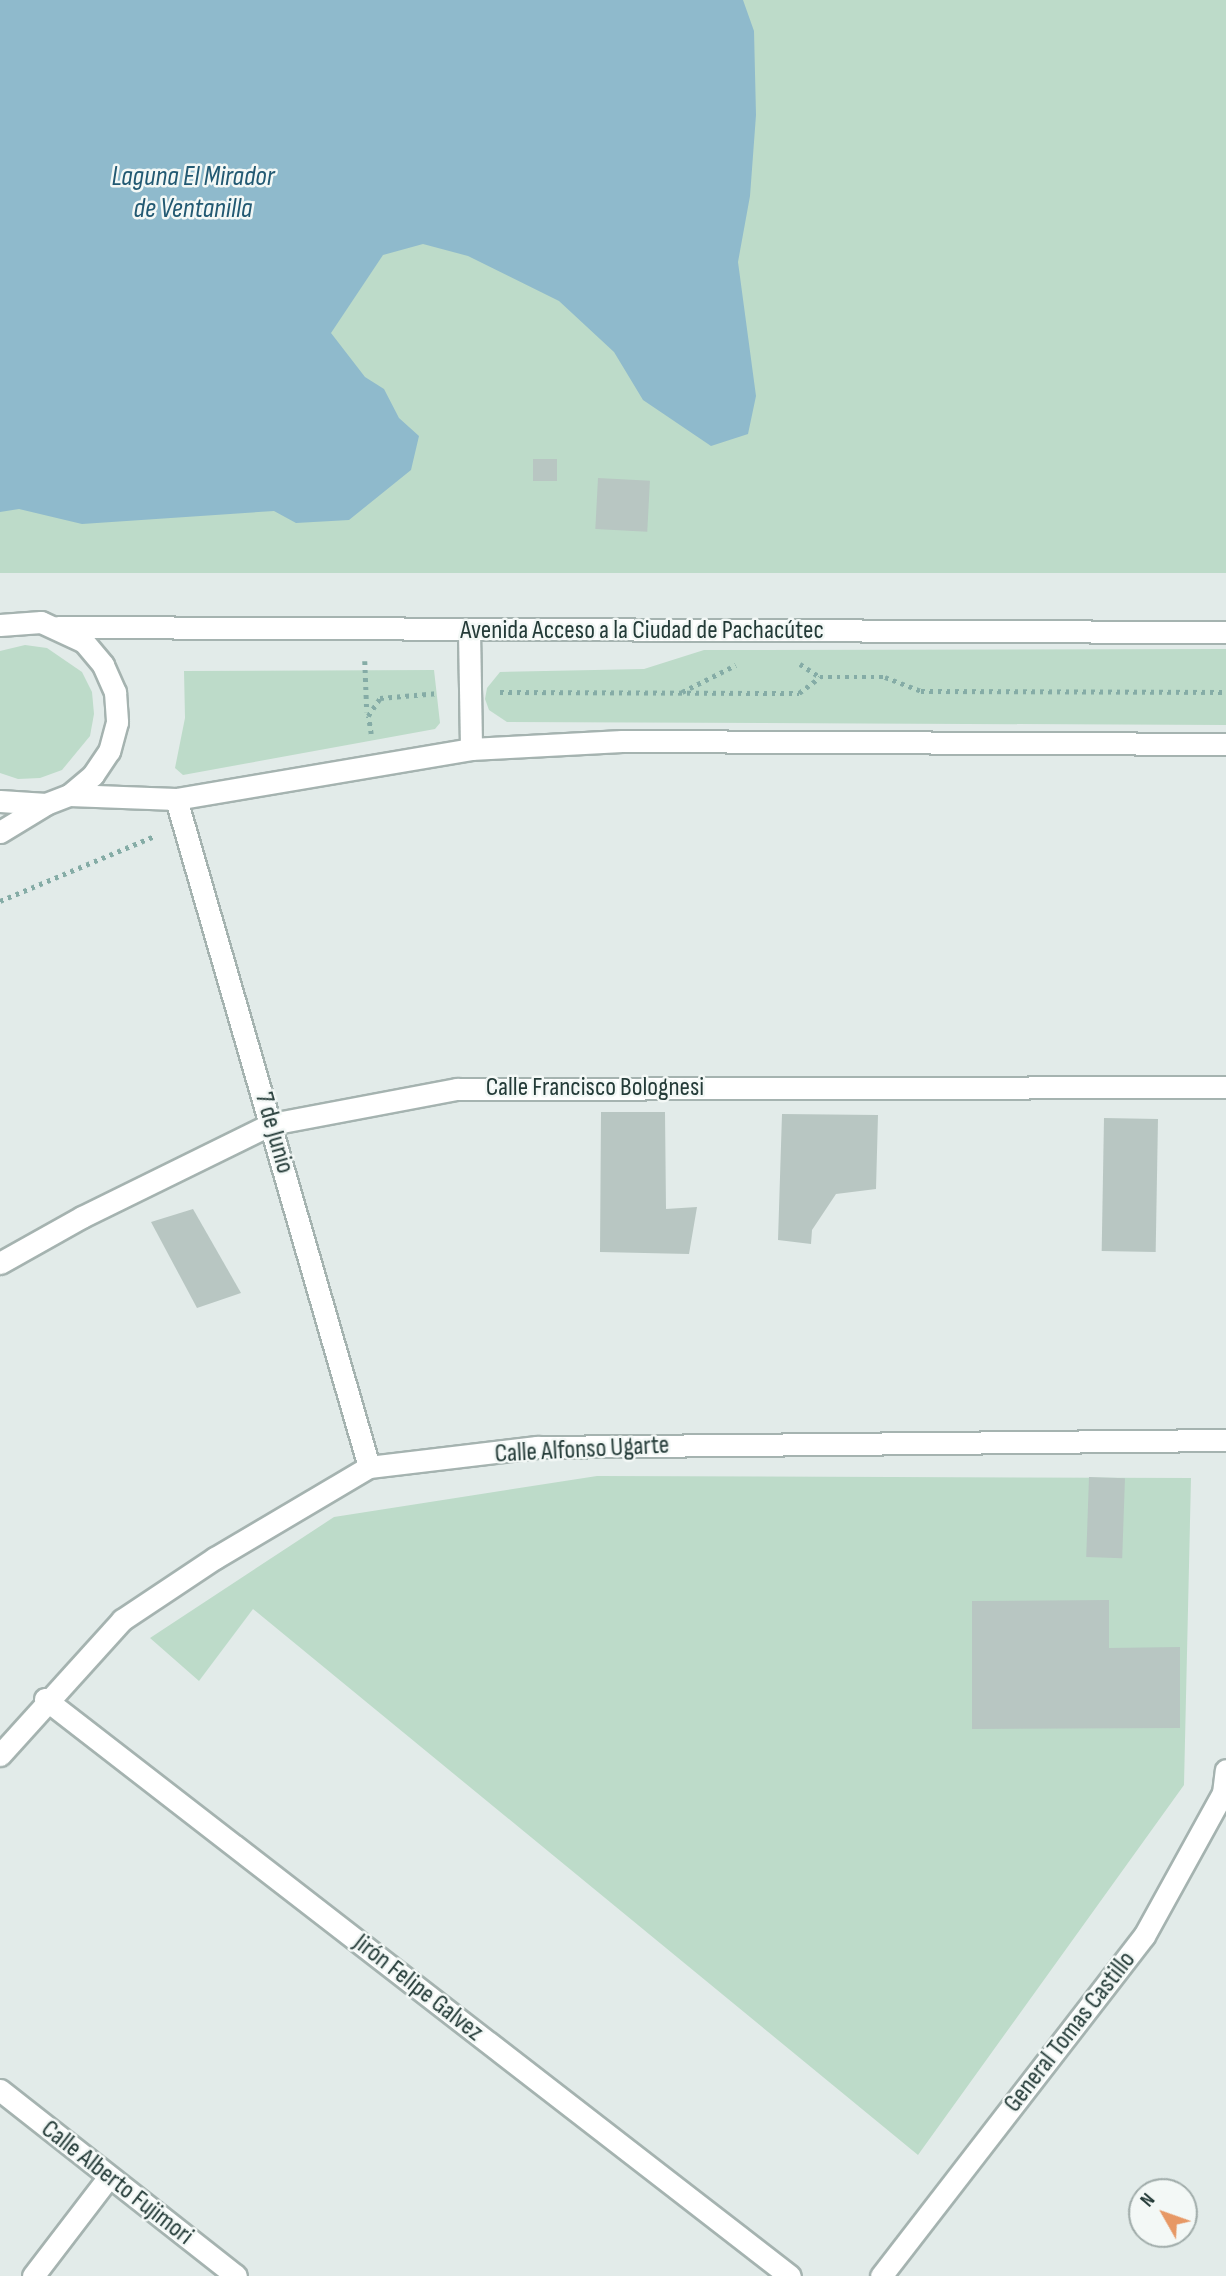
<!DOCTYPE html>
<meta charset="utf-8">
<style>
body{margin:0}
#map{position:relative;width:1226px;height:2276px;overflow:hidden;background:#e2ebe9;font-family:"Sofia Sans Condensed",sans-serif}
div>[style]{position:absolute}
.green>*{inset:0;background:#bddbc9;transform-origin:0 0}
.water>*{inset:0;background:#8fbacc}
.building>*{inset:0;background:#b8c6c2;transform-origin:0 0}
.path>*{height:4.5px;margin-top:-2.25px;transform-origin:0;background:repeating-linear-gradient(90deg,#85aca6 0 3.5px,transparent 0 8.5px)}
.roads{filter:drop-shadow(2px 0 #a5b3b0) drop-shadow(-2px 0 #a5b3b0) drop-shadow(0 2px #a5b3b0) drop-shadow(0 -2px #a5b3b0)}
.street>*{height:21px;margin:-10.5px;padding:0 10.5px;transform-origin:10.5px;border-radius:10.5px;background:#fff}
.secondary>*{height:21px;margin:-10.5px;padding:0 10.5px;transform-origin:10.5px;border-radius:10.5px;background:#fff}
span{translate:-50% -50%;white-space:nowrap;text-align:center;line-height:1.15;-webkit-text-stroke:5px #f3f8f6;paint-order:stroke}
.street-label{font-size:26px;color:#243b38}
.water-label{font-size:28px;color:#225972;font-style:italic}
.north{position:absolute;left:1128px;top:2178px;width:70px;height:70px;box-sizing:border-box;background:#f3f8f6;border:2px solid #a0acaa;border-radius:50%;rotate:310deg;font-size:19px;font-weight:700;line-height:28px;text-align:center;color:#243b38}
.north::after{content:'';display:block;margin:auto;width:24px;height:32px;background:#e79865;clip-path:polygon(50% 0,100% 100%,50% 72%,0 100%)}
</style>
<div id="map">
<div class="green">
<i style="left:0;top:0;width:1226px;height:573px"></i>
<i style="clip-path:polygon(25px 645px,47px 648px,82px 672px,92px 692px,94px 714px,90px 736px,62px 770px,40px 778px,18px 779px,0 773px,0 651px)"></i>
<i style="clip-path:polygon(1226px 649px,1226px 725px,507px 722px,489px 710px,485px 699px,487px 688px,500px 672px,644px 669px,704px 650px)"></i>
<i style="clip-path:polygon(434px 670px,440px 723px,435px 729px,183px 775px,175px 768px,185px 718px,184px 671px)"></i>
<i style="clip-path:polygon(597px 1476px,1191px 1478px,1184px 1785px,918px 2155px,253px 1609px,199px 1681px,150px 1638px,334px 1517px)"></i>
</div>
<div class="water">
<i style="clip-path:polygon(0 0,743px 0,754px 31px,756px 115px,750px 196px,738px 262px,756px 396px,748px 434px,711px 446px,643px 400px,614px 352px,559px 301px,468px 256px,423px 244px,383px 255px,331px 333px,365px 377px,384px 389px,399px 418px,419px 436px,411px 470px,349px 520px,296px 523px,274px 511px,82px 524px,19px 509px,0 512px)"></i>
</div>
<div class="building">
<i style="left:533px;top:459px;width:24px;height:22px"></i>
<i style="left:598px;top:478px;width:52px;height:51px;rotate:3deg"></i>
<i style="clip-path:polygon(601px 1112px,665px 1112px,666px 1209px,697px 1207px,689px 1254px,600px 1252px)"></i>
<i style="clip-path:polygon(782px 1114px,878px 1115px,876px 1189px,836px 1194px,812px 1230px,811px 1244px,778px 1240px)"></i>
<i style="left:1104px;top:1118px;width:54px;height:133px;rotate:1deg"></i>
<i style="clip-path:polygon(193px 1209px,241px 1293px,197px 1308px,151px 1222px)"></i>
<i style="left:1089px;top:1477px;width:36px;height:80px;rotate:2deg"></i>
<i style="clip-path:polygon(1109px 1600px,1109px 1648px,1180px 1647px,1180px 1728px,972px 1729px,972px 1601px)"></i>
</div>
<div class="path">
<i style="left:365px;top:661px;width:51px;rotate:87.8deg"></i>
<i style="left:800px;top:664px;width:24px;rotate:33deg"></i>
<i style="left:500px;top:692px;width:299px;rotate:0.2deg"></i>
<i style="left:799px;top:693px;width:26px;rotate:-37deg"></i>
<i style="left:820px;top:677px;width:65px"></i>
<i style="left:885px;top:677px;width:39px;rotate:21deg"></i>
<i style="left:921px;top:691px;width:305px;rotate:0.2deg"></i>
<i style="left:682px;top:692px;width:60px;rotate:-26.6deg"></i>
<i style="left:371px;top:734px;width:18px;rotate:-99deg"></i>
<i style="left:368px;top:716px;width:22px;rotate:-56deg"></i>
<i style="left:380px;top:698px;width:59px;rotate:-4.8deg"></i>
<i style="left:0;top:901px;width:168px;rotate:-22.8deg"></i>
</div>
<div class="roads">
<div class="street">
<i style="left:176px;top:799px;width:695px;rotate:73.88deg"></i>
<i style="left:0;top:1263px;width:94px;rotate:-29.3deg"></i>
<i style="left:82px;top:1217px;width:211px;rotate:-26.2deg"></i>
<i style="left:271px;top:1124px;width:189px;rotate:-10.7deg"></i>
<i style="left:457px;top:1089px;width:769px;rotate:-0.15deg"></i>
<i style="left:45px;top:1699px;width:942px;rotate:37.76deg"></i>
<i style="left:0;top:1755px;width:182px;rotate:-47.9deg"></i>
<i style="left:122px;top:1620px;width:112px;rotate:-33.7deg"></i>
<i style="left:215px;top:1558px;width:179px;rotate:-30.6deg"></i>
<i style="left:369px;top:1467px;width:169px;rotate:-6.8deg"></i>
<i style="left:537px;top:1447px;width:689px;rotate:-0.58deg"></i>
<i style="left:0;top:2090px;width:300px;rotate:38.2deg"></i>
<i style="left:33px;top:2276px;width:123px;rotate:-52.6deg"></i>
<i style="left:881px;top:2276px;width:430px;rotate:-52.3deg"></i>
<i style="left:1144px;top:1936px;width:163px;rotate:-61.1deg"></i>
<i style="left:1223px;top:1793px;width:23px;rotate:-83deg"></i>
</div>
<div class="secondary">
<i style="left:0;top:625px;width:41px;rotate:-4.2deg"></i>
<i style="left:41px;top:622px;width:47px;rotate:24.9deg"></i>
<i style="left:84px;top:642px;width:30px;rotate:50deg"></i>
<i style="left:103px;top:665px;width:30px;rotate:66deg"></i>
<i style="left:115px;top:692px;width:30px;rotate:86deg"></i>
<i style="left:117px;top:722px;width:30px;rotate:105deg"></i>
<i style="left:109px;top:751px;width:29px;rotate:124deg"></i>
<i style="left:93px;top:775px;width:31px;rotate:140deg"></i>
<i style="left:69px;top:795px;width:25px;rotate:159deg"></i>
<i style="left:46px;top:804px;width:46px;rotate:-176.3deg"></i>
<i style="left:58px;top:627px;width:1168px;rotate:0.25deg"></i>
<i style="left:469px;top:631px;width:118px;rotate:89deg"></i>
<i style="left:69px;top:795px;width:107px;rotate:2.1deg"></i>
<i style="left:176px;top:799px;width:299px;rotate:-9.6deg"></i>
<i style="left:471px;top:749px;width:151px;rotate:-3deg"></i>
<i style="left:622px;top:741px;width:604px;rotate:0.28deg"></i>
<i style="left:0;top:832px;width:50px;rotate:-31.2deg"></i>
</div>
</div>
<div class="street-label">
<span style="left:642px;top:631px">Avenida Acceso a la Ciudad de Pachacútec</span>
<span style="left:595px;top:1088px">Calle Francisco Bolognesi</span>
<span style="left:274px;top:1133px;rotate:74deg">7 de Junio</span>
<span style="left:582px;top:1450px;rotate:-3deg">Calle Alfonso Ugarte</span>
<span style="left:418px;top:1988px;rotate:38deg">Jirón Felipe Galvez</span>
<span style="left:1070px;top:2032px;rotate:-52deg">General Tomas Castillo</span>
<span style="left:117px;top:2183px;rotate:38deg">Calle Alberto Fujimori</span>
</div>
<div class="water-label">
<span style="left:193px;top:193px">Laguna El Mirador<br>de Ventanilla</span>
</div>
<div class="north">N</div>
</div>
